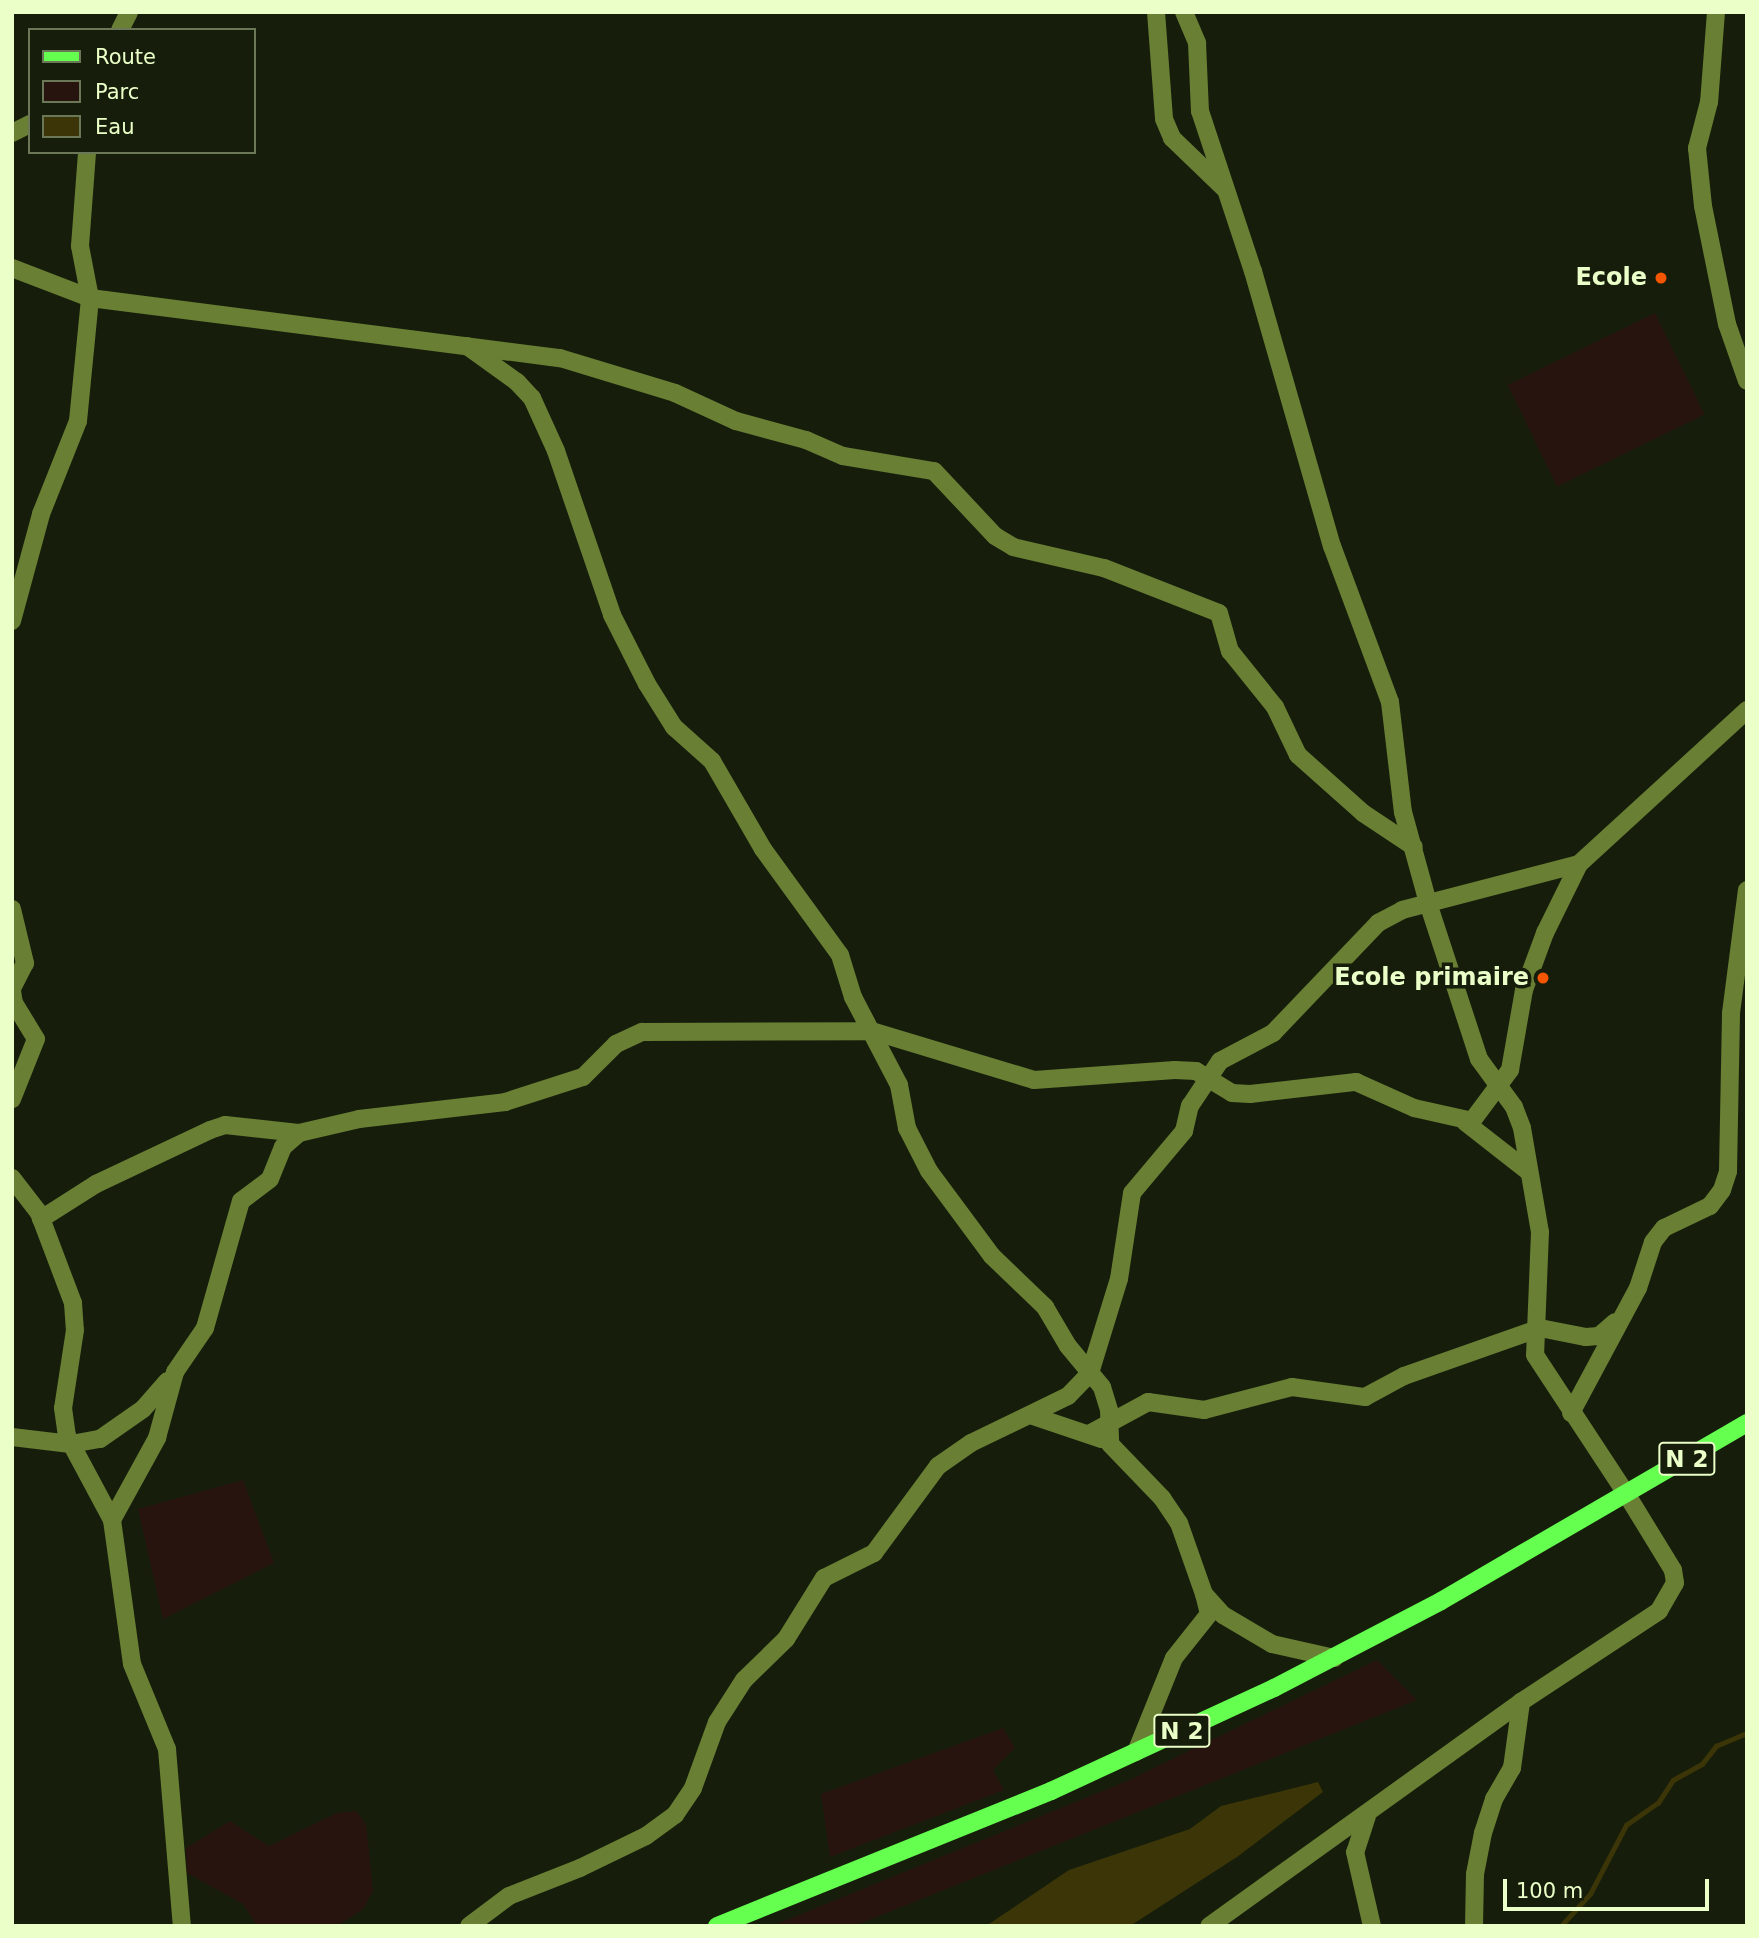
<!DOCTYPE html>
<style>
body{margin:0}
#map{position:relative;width:1759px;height:1938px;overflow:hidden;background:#161e0b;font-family:"DejaVu Sans",sans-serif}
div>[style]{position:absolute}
.green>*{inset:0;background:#28140e;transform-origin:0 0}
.water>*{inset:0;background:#3b3507}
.stream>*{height:4.5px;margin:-2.25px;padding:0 2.25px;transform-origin:2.25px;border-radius:2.25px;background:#3b3507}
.minor>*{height:18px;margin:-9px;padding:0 9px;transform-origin:9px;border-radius:9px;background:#697f34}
.major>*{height:18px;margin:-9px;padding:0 9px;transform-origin:9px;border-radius:9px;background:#65ff4f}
.dots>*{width:19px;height:19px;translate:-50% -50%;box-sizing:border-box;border:4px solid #161e0b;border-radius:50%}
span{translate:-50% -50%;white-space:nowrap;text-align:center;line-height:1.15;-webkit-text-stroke:7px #161e0b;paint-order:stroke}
.shield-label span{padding:2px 5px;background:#161e0b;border:2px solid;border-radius:5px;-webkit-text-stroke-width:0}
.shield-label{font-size:23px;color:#ebffc8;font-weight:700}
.poi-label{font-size:24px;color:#ebffc8;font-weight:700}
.right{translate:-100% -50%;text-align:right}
.frame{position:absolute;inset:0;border:14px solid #ebffc8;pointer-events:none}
.legend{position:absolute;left:28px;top:28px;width:228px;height:126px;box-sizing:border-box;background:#161e0b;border:2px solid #6b7857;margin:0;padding:9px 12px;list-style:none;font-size:21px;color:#ebffc8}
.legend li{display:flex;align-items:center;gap:14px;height:35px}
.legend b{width:35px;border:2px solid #6b7857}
.scale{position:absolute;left:1503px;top:1879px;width:206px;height:32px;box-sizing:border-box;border:4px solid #ebffc8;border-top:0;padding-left:9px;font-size:21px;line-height:24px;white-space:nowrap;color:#ebffc8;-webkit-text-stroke:5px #161e0b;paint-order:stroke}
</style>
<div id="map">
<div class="green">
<i style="left:1655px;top:313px;width:113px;height:164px;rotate:64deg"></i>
<i style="clip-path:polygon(243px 1480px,274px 1563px,163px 1619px,138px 1509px)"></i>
<i style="clip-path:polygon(1377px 1660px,1417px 1700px,854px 1926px,772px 1926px,1127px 1781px)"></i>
<i style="clip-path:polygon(1003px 1728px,1015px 1748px,993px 1770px,1004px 1790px,830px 1857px,821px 1794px)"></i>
<i style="clip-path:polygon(356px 1811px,366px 1824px,373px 1891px,363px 1909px,337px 1926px,257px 1926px,243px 1904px,187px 1873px,186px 1848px,230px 1821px,269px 1846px,337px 1813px)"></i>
</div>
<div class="water">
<i style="clip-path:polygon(1318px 1782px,1323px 1792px,1237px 1857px,1130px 1926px,986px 1926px,1069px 1870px,1190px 1829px,1221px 1806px)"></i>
</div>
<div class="stream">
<i style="left:1561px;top:1926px;width:43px;rotate:-47.8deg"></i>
<i style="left:1590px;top:1894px;width:78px;rotate:-62.4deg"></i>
<i style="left:1626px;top:1825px;width:39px;rotate:-35deg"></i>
<i style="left:1658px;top:1803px;width:27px;rotate:-57deg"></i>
<i style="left:1673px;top:1780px;width:33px;rotate:-29deg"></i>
<i style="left:1702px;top:1764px;width:23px;rotate:-52deg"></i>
<i style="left:1716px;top:1746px;width:34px;rotate:-23deg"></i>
</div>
<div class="minor">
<i style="left:1156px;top:12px;width:107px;rotate:85.7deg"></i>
<i style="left:1164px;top:119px;width:21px;rotate:67deg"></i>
<i style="left:1172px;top:138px;width:72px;rotate:43.9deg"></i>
<i style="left:1184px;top:12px;width:34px;rotate:67deg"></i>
<i style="left:1197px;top:43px;width:68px;rotate:87.5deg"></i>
<i style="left:1200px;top:111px;width:169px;rotate:71.7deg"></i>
<i style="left:1253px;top:271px;width:286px;rotate:74deg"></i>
<i style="left:1332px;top:546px;width:166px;rotate:69.6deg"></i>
<i style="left:1390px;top:702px;width:111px;rotate:83.3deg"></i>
<i style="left:1403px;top:812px;width:94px;rotate:74.6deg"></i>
<i style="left:1428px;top:903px;width:164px;rotate:71.9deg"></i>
<i style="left:1479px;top:1059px;width:59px;rotate:53.9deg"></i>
<i style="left:1514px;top:1107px;width:22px;rotate:69deg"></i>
<i style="left:1522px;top:1128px;width:106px;rotate:80.2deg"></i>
<i style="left:1540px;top:1232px;width:123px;rotate:92.3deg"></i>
<i style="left:1535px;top:1355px;width:168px;rotate:56.7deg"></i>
<i style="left:1627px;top:1495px;width:88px;rotate:58.5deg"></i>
<i style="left:1673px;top:1570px;width:13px;rotate:81deg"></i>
<i style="left:1675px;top:1583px;width:32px;rotate:120deg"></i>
<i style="left:1659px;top:1611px;width:165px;rotate:146.6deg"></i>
<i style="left:1521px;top:1702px;width:384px;rotate:144.3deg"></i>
<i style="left:1716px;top:12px;width:90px;rotate:94.4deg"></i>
<i style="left:1709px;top:102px;width:48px;rotate:104.6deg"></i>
<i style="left:1697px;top:148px;width:58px;rotate:84.1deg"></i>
<i style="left:1703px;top:206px;width:120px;rotate:78.5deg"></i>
<i style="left:1727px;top:324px;width:60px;rotate:70.7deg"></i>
<i style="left:120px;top:30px;width:20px;rotate:-63deg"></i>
<i style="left:12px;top:133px;width:20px;rotate:-27deg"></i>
<i style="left:12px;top:268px;width:84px;rotate:21deg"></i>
<i style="left:90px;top:298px;width:474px;rotate:7.3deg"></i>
<i style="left:560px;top:358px;width:120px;rotate:16.9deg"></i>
<i style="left:675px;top:393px;width:67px;rotate:24.7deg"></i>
<i style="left:736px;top:421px;width:73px;rotate:15.2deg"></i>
<i style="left:806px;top:440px;width:40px;rotate:23.4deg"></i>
<i style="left:843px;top:456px;width:92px;rotate:9.4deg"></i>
<i style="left:934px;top:471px;width:89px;rotate:46.8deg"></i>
<i style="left:995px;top:536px;width:21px;rotate:31deg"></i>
<i style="left:1013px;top:547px;width:93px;rotate:13deg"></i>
<i style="left:1104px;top:568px;width:123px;rotate:21.4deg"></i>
<i style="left:1219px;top:613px;width:40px;rotate:74deg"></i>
<i style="left:1230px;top:651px;width:72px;rotate:51.2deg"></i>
<i style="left:1275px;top:707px;width:53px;rotate:64.4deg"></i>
<i style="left:1298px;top:755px;width:87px;rotate:41.7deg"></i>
<i style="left:1363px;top:813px;width:61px;rotate:33.7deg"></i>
<i style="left:467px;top:346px;width:62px;rotate:35.8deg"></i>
<i style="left:517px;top:382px;width:22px;rotate:47deg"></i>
<i style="left:532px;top:398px;width:58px;rotate:65.6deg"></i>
<i style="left:556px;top:451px;width:173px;rotate:71.1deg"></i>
<i style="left:612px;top:615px;width:77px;rotate:63.1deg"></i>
<i style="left:647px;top:684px;width:51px;rotate:57.9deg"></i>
<i style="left:674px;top:727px;width:51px;rotate:41.8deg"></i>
<i style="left:712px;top:761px;width:102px;rotate:59.9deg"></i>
<i style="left:763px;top:849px;width:131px;rotate:54deg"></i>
<i style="left:840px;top:955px;width:44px;rotate:72.8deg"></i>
<i style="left:853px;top:997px;width:99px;rotate:62.4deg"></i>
<i style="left:899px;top:1085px;width:44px;rotate:79.5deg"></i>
<i style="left:907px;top:1128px;width:48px;rotate:62.9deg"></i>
<i style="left:929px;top:1171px;width:106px;rotate:53.5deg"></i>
<i style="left:992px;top:1256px;width:74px;rotate:43.9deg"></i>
<i style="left:1045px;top:1307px;width:45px;rotate:59.5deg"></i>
<i style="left:1068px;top:1346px;width:53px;rotate:50.3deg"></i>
<i style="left:1102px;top:1387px;width:24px;rotate:73deg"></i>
<i style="left:1109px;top:1410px;width:34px;rotate:88deg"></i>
<i style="left:1110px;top:1444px;width:75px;rotate:46.1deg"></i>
<i style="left:1162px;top:1498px;width:30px;rotate:56deg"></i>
<i style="left:1179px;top:1523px;width:75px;rotate:70.6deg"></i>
<i style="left:1204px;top:1594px;width:28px;rotate:48deg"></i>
<i style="left:1223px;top:1615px;width:57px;rotate:30.6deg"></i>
<i style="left:1272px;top:1644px;width:64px;rotate:12.7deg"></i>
<i style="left:12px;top:621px;width:111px;rotate:-74.8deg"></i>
<i style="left:41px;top:514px;width:100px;rotate:-68.3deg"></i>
<i style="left:78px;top:421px;width:124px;rotate:-84.4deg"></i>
<i style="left:90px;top:298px;width:53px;rotate:-100.9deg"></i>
<i style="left:80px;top:246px;width:94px;rotate:-85.7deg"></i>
<i style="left:12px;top:909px;width:56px;rotate:76.5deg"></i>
<i style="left:25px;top:963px;width:28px;rotate:117deg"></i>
<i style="left:12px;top:991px;width:12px;rotate:81deg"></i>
<i style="left:14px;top:1003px;width:42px;rotate:58.6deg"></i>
<i style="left:36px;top:1039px;width:65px;rotate:111.8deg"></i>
<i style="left:1465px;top:1122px;width:81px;rotate:38deg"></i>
<i style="left:12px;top:1178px;width:44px;rotate:52.4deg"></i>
<i style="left:39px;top:1213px;width:96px;rotate:69.3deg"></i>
<i style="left:73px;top:1303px;width:27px;rotate:86deg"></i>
<i style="left:75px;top:1330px;width:79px;rotate:98.7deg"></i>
<i style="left:63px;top:1408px;width:28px;rotate:82deg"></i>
<i style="left:67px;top:1436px;width:95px;rotate:61.8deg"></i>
<i style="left:112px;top:1520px;width:145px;rotate:82.1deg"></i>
<i style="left:132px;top:1664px;width:92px;rotate:67.6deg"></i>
<i style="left:167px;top:1749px;width:178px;rotate:85.2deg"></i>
<i style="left:41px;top:1219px;width:65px;rotate:-32.5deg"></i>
<i style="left:96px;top:1184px;width:126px;rotate:-25.3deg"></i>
<i style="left:210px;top:1130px;width:16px;rotate:-18deg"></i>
<i style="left:225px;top:1125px;width:74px;rotate:6.2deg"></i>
<i style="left:299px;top:1133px;width:62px;rotate:-13.1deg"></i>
<i style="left:359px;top:1119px;width:147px;rotate:-6.6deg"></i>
<i style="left:505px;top:1102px;width:82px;rotate:-17.8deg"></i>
<i style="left:583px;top:1077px;width:47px;rotate:-45deg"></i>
<i style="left:616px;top:1044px;width:29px;rotate:-25deg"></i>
<i style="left:642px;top:1032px;width:230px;rotate:-0.2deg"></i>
<i style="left:872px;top:1031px;width:169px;rotate:16.8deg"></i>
<i style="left:1034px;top:1080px;width:141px;rotate:-4.1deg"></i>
<i style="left:1175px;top:1070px;width:21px;rotate:3deg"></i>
<i style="left:1196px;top:1071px;width:42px;rotate:31.4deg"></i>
<i style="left:1232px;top:1093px;width:18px;rotate:3deg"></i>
<i style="left:1250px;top:1094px;width:107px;rotate:-6.5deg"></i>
<i style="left:1356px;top:1082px;width:64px;rotate:24.1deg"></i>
<i style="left:1414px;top:1108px;width:59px;rotate:12.6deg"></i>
<i style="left:1472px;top:1121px;width:64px;rotate:-53.3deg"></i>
<i style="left:1510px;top:1070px;width:81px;rotate:-80.1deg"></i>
<i style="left:1524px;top:990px;width:61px;rotate:-69.8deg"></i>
<i style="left:1545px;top:933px;width:77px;rotate:-63.8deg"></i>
<i style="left:1579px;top:864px;width:228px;rotate:-42.5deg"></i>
<i style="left:1571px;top:1413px;width:142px;rotate:-61.8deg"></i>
<i style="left:1638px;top:1288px;width:48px;rotate:-71.9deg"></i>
<i style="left:1653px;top:1242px;width:18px;rotate:-52deg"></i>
<i style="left:1664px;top:1228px;width:51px;rotate:-25.6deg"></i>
<i style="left:1710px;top:1206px;width:20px;rotate:-53deg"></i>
<i style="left:1722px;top:1190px;width:20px;rotate:-72deg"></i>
<i style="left:1728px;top:1171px;width:158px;rotate:-88.9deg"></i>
<i style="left:1731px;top:1013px;width:124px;rotate:-82.6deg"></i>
<i style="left:1033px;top:1416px;width:72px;rotate:18.7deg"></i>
<i style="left:1091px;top:1433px;width:65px;rotate:-28.5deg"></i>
<i style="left:1148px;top:1402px;width:57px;rotate:8.1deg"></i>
<i style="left:1204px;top:1410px;width:91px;rotate:-14.6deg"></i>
<i style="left:1292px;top:1387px;width:74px;rotate:7.8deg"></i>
<i style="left:1365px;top:1397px;width:44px;rotate:-28.3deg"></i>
<i style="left:1404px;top:1376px;width:144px;rotate:-19.4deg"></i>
<i style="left:1540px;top:1328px;width:47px;rotate:11.1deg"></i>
<i style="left:1586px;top:1337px;width:13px;rotate:-4deg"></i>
<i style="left:1599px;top:1336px;width:21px;rotate:-41deg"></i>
<i style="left:12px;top:1437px;width:59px;rotate:6.8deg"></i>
<i style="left:71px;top:1444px;width:29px;rotate:-10deg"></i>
<i style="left:100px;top:1439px;width:52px;rotate:-34.9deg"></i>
<i style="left:143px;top:1409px;width:37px;rotate:-49deg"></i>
<i style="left:112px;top:1520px;width:94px;rotate:-61.2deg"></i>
<i style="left:157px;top:1438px;width:68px;rotate:-74.7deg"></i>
<i style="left:175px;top:1372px;width:53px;rotate:-55.7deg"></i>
<i style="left:205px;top:1328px;width:132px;rotate:-74.2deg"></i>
<i style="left:241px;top:1201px;width:36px;rotate:-37deg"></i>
<i style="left:270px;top:1179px;width:35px;rotate:-68deg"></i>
<i style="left:283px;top:1147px;width:21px;rotate:-41deg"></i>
<i style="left:1136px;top:1752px;width:101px;rotate:-68deg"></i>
<i style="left:1174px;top:1658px;width:56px;rotate:-51.5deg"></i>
<i style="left:1209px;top:1614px;width:21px;rotate:-104deg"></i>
<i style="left:1367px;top:1816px;width:38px;rotate:108deg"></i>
<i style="left:1355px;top:1852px;width:76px;rotate:77.1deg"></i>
<i style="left:469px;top:1926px;width:50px;rotate:-36.9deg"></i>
<i style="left:509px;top:1896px;width:76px;rotate:-21.5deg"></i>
<i style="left:580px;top:1868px;width:73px;rotate:-25.9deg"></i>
<i style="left:646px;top:1836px;width:36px;rotate:-36deg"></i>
<i style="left:675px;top:1815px;width:32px;rotate:-56deg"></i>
<i style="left:693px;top:1788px;width:70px;rotate:-70deg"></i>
<i style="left:717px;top:1722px;width:50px;rotate:-57.3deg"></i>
<i style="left:744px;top:1680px;width:59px;rotate:-44.3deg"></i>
<i style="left:786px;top:1639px;width:72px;rotate:-58.1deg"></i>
<i style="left:824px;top:1578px;width:56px;rotate:-26.6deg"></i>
<i style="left:874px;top:1553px;width:108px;rotate:-53.7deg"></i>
<i style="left:938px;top:1466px;width:40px;rotate:-34.9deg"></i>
<i style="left:971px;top:1443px;width:108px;rotate:-25.9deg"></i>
<i style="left:1068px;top:1396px;width:32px;rotate:-46deg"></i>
<i style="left:1090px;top:1373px;width:98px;rotate:-72.9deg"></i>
<i style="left:1119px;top:1279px;width:87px;rotate:-81.4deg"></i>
<i style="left:1132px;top:1193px;width:81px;rotate:-50deg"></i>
<i style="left:1184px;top:1131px;width:26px;rotate:-77deg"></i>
<i style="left:1190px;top:1106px;width:54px;rotate:-56.3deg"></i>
<i style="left:1220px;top:1061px;width:60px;rotate:-27.8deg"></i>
<i style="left:1273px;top:1033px;width:152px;rotate:-46.3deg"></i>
<i style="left:1378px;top:923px;width:27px;rotate:-28deg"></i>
<i style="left:1402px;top:910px;width:183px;rotate:-14.6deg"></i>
<i style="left:1474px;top:1926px;width:52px;rotate:-88.9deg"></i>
<i style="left:1475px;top:1874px;width:42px;rotate:-79deg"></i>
<i style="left:1483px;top:1833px;width:36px;rotate:-72deg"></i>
<i style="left:1494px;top:1799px;width:36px;rotate:-60deg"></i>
<i style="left:1512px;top:1768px;width:67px;rotate:-82.2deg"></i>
</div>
<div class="major">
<i style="left:717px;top:1926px;width:360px;rotate:-22deg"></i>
<i style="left:1051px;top:1791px;width:246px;rotate:-24.8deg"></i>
<i style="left:1274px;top:1688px;width:188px;rotate:-27.5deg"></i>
<i style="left:1441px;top:1601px;width:354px;rotate:-30.2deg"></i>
</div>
<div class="dots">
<i style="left:1661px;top:278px;background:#f35500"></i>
<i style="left:1543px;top:978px;background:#f35500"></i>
</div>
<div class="shield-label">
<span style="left:1687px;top:1459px">N 2</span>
<span style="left:1182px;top:1731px">N 2</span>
</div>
<div class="poi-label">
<span class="right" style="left:1647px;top:278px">Ecole</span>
<span class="right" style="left:1529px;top:978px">Ecole primaire</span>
</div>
<div class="frame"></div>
<ul class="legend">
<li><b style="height:9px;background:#65ff4f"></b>Route</li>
<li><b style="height:19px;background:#28140e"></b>Parc</li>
<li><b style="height:19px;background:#3b3507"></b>Eau</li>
</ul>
<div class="scale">100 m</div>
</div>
